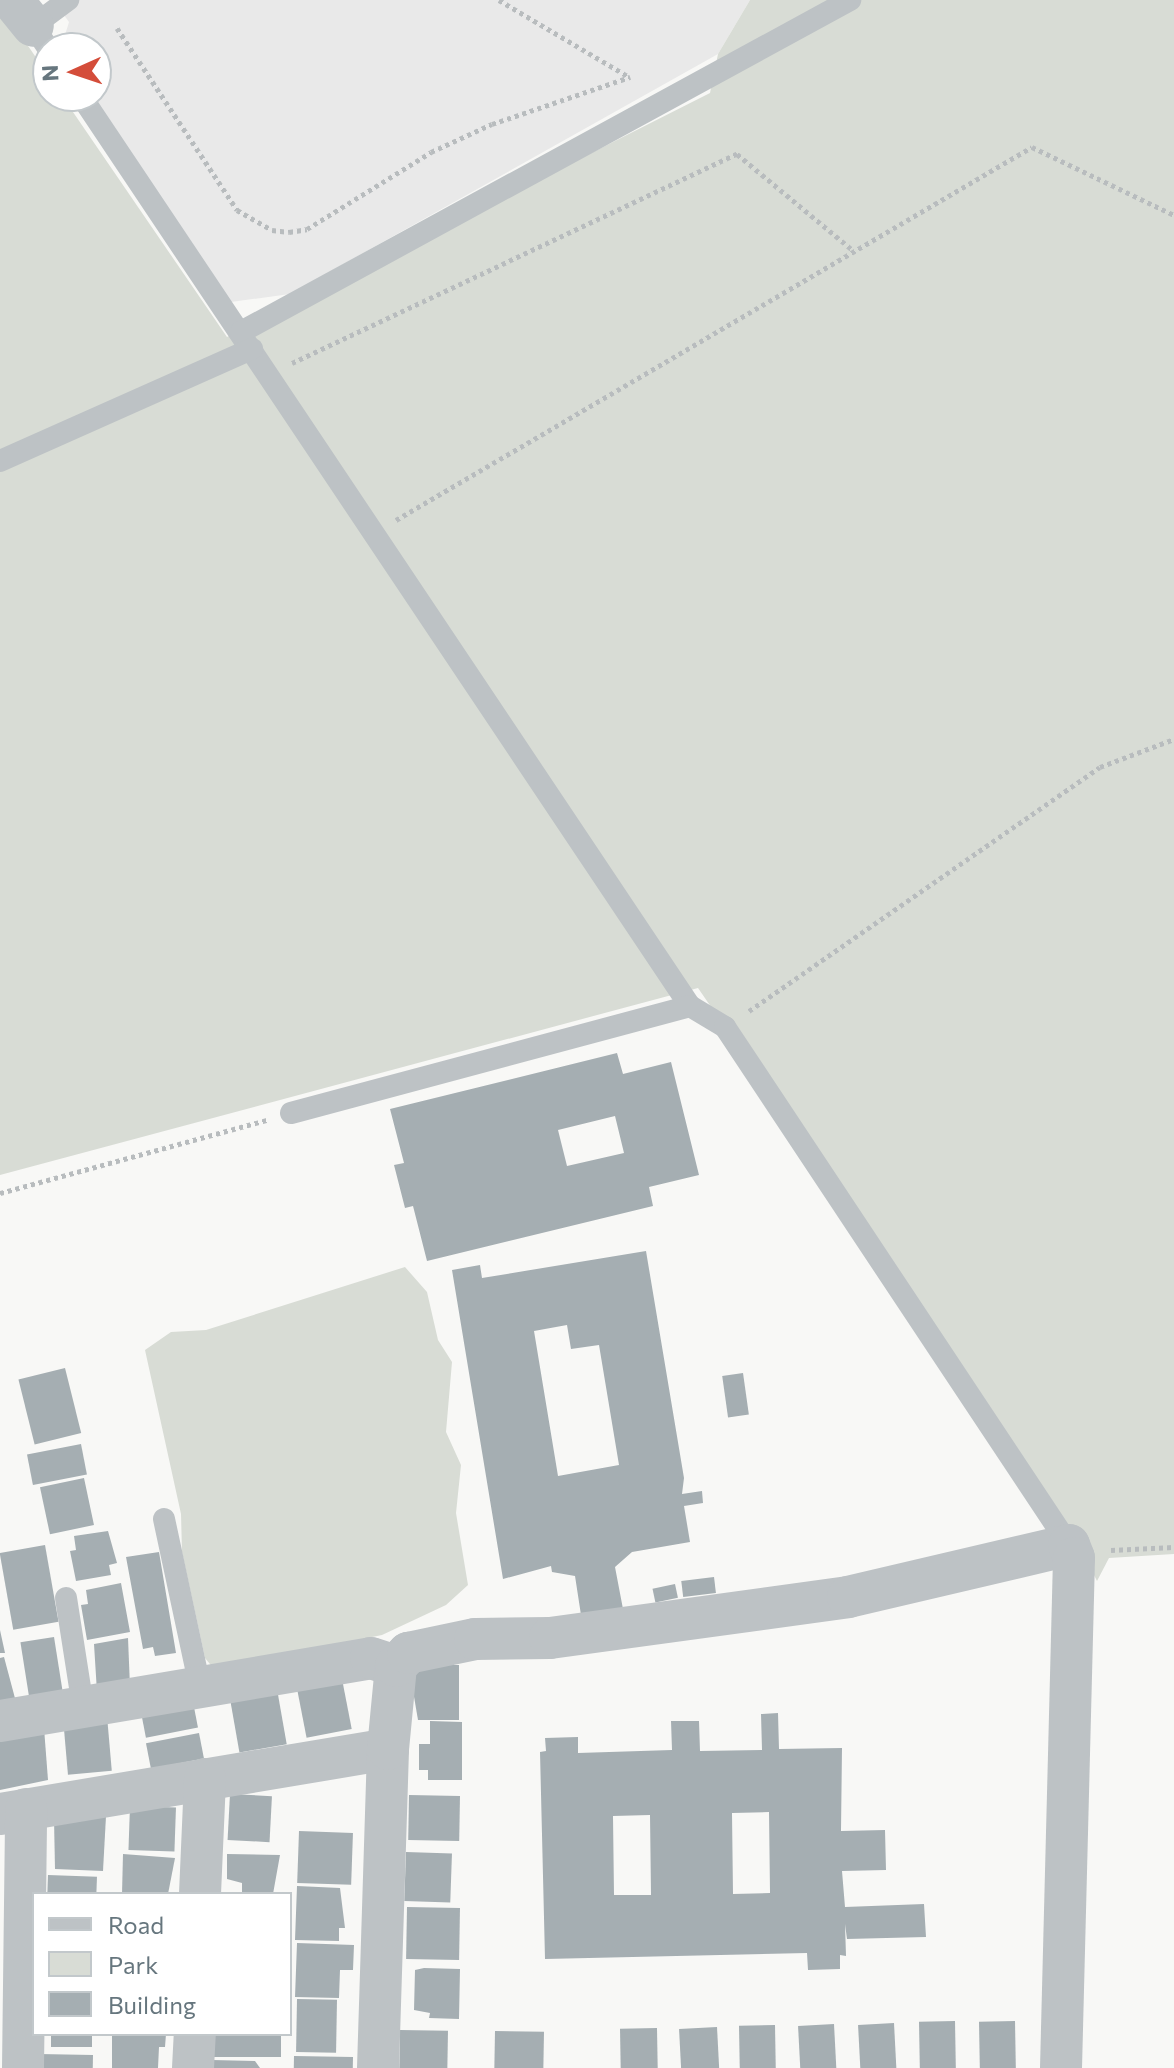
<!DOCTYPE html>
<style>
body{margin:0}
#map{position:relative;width:1174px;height:2068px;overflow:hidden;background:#f8f8f6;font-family:Commissioner,sans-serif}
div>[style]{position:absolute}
.built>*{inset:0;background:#e9e9e9}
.green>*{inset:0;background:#d8dcd5}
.building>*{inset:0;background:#a5aeb2;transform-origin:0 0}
.path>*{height:5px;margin-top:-2.5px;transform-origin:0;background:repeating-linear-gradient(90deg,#b8bcbe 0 4px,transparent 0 8px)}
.service>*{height:22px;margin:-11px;padding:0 11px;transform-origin:11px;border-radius:11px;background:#bdc2c5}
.minor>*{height:42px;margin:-21px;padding:0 21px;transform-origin:21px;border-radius:21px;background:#bdc2c5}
span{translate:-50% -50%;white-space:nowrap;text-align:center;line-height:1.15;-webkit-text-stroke:8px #fff;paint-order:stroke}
.legend{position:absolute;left:32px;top:1892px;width:260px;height:144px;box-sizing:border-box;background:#fff;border:2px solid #c2c8cb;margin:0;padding:10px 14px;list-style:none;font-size:24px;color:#66767e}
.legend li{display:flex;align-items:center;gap:16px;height:40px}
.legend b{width:40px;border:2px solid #c2c8cb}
.north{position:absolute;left:32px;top:32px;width:80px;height:80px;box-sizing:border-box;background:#fff;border:2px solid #c2c8cb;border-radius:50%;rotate:267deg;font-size:22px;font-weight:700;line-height:32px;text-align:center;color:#66767e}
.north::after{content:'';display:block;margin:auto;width:28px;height:36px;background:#d44d3a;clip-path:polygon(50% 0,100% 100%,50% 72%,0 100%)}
</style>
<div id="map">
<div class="built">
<i style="clip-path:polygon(53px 0,750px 0,718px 54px,290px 294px,231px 302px,92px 96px,96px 48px,61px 48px,69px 22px)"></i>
</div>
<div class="green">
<i style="clip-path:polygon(750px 0,1174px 0,1174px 1554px,1109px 1558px,1097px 1581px,1070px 1528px,698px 988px,0 1175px,0 5px,48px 75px,48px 96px,62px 96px,227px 337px,710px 93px,718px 54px)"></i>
<i style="clip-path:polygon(405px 1267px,427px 1292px,438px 1340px,452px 1362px,446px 1432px,461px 1465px,456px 1513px,468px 1585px,446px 1605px,382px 1635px,214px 1669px,205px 1658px,182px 1552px,181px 1514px,145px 1350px,171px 1332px,206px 1330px)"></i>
</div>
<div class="building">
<i style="clip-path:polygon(evenodd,617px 1053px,623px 1074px,671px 1062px,699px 1175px,649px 1187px,653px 1206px,427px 1261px,413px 1206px,405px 1208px,394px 1165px,404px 1163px,390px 1109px,617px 1053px,615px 1116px,624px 1153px,567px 1166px,558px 1130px,615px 1116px)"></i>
<i style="clip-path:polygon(evenodd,646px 1251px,684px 1478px,682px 1494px,702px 1491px,703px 1503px,684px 1506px,690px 1542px,632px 1552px,615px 1567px,623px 1609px,581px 1615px,575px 1576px,552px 1572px,551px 1566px,503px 1579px,452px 1270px,480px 1265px,482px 1278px,646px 1251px,567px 1325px,571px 1349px,599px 1345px,619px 1465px,558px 1476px,534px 1331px,567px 1325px)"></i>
<i style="left:65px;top:1368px;width:67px;height:48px;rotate:76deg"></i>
<i style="left:743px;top:1373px;width:42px;height:21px;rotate:82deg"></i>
<i style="left:81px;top:1444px;width:31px;height:55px;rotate:79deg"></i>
<i style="left:84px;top:1478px;width:48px;height:45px;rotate:78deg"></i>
<i style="clip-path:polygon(108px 1531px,117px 1563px,109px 1565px,111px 1575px,76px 1581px,70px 1551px,76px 1550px,74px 1536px)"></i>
<i style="left:45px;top:1545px;width:78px;height:46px;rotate:80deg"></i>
<i style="clip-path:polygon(159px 1552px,176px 1653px,155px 1656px,153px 1647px,143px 1649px,126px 1557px)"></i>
<i style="left:714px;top:1577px;width:16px;height:33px;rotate:83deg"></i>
<i style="clip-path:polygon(121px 1583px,130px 1632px,87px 1640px,81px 1605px,88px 1604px,86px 1590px)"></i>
<i style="left:675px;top:1584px;width:14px;height:23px;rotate:78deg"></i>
<i style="clip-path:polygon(0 1630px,5px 1653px,0 1653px)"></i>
<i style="left:54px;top:1637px;width:57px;height:34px;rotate:81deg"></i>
<i style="clip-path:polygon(128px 1638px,130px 1687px,97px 1692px,94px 1644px)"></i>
<i style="clip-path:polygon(4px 1657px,16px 1702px,0 1705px,0 1658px)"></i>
<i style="clip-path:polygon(425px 1665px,459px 1665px,459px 1720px,418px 1720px,411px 1679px)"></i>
<i style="left:342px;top:1679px;width:51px;height:46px;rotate:79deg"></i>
<i style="left:277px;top:1689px;width:56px;height:48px;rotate:80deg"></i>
<i style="left:193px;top:1702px;width:26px;height:53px;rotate:79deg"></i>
<i style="clip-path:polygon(evenodd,778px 1713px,779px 1749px,842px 1748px,841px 1831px,885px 1830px,886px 1870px,842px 1871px,845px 1907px,924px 1904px,926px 1937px,847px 1939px,845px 1924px,846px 1956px,840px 1955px,840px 1969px,808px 1970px,807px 1953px,545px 1959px,540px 1752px,546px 1751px,545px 1738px,578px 1737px,578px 1753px,672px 1750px,671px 1721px,699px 1721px,700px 1751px,762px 1750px,761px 1714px,778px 1713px,769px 1812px,770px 1893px,733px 1894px,732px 1813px,769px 1812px,778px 1713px,650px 1815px,651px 1895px,614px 1895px,613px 1816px,650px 1815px)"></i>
<i style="left:107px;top:1716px;width:55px;height:44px;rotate:85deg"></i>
<i style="clip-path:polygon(430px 1721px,462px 1722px,462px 1780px,428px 1780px,428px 1770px,419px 1770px,419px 1744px,430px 1744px)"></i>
<i style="clip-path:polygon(44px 1728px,48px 1780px,0 1790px,0 1733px)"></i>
<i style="left:199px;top:1733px;width:26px;height:54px;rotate:79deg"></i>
<i style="left:230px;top:1794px;width:42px;height:46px;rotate:3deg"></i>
<i style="left:409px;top:1795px;width:51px;height:45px;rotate:1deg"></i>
<i style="left:130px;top:1806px;width:46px;height:44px;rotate:2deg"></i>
<i style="clip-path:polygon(106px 1816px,103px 1871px,55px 1869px,54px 1819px)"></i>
<i style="left:299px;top:1831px;width:54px;height:52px;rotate:2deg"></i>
<i style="left:406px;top:1852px;width:46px;height:49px;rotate:2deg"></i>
<i style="clip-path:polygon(123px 1854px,175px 1858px,168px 1894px,122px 1894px)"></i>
<i style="clip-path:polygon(227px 1854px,280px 1855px,273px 1894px,242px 1894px,242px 1883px,227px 1879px)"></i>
<i style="left:48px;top:1875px;width:49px;height:19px;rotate:2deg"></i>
<i style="clip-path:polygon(297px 1886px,340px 1888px,345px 1928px,339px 1928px,339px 1941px,295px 1940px)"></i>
<i style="left:407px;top:1907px;width:53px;height:52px;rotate:1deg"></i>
<i style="clip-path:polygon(297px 1943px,354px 1945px,353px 1970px,340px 1970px,339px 1998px,295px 1997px)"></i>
<i style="clip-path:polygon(424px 1968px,460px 1969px,459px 2019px,429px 2018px,430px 2013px,414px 2010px,415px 1970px)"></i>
<i style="left:297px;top:1999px;width:40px;height:53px;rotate:1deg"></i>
<i style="left:955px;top:2021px;width:47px;height:36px;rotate:89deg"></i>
<i style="left:1015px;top:2021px;width:47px;height:36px;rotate:89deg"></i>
<i style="left:894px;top:2023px;width:45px;height:36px;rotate:87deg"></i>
<i style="left:834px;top:2024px;width:44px;height:36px;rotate:87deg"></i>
<i style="left:775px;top:2025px;width:43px;height:36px;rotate:89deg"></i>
<i style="left:717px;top:2027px;width:41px;height:38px;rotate:87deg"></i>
<i style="left:657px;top:2028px;width:40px;height:37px;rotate:89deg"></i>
<i style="left:400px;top:2030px;width:48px;height:38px;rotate:1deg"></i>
<i style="left:495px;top:2031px;width:49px;height:37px;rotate:1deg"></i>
<i style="left:51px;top:2034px;width:41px;height:13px"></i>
<i style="clip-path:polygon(112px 2034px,166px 2034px,165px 2047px,159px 2047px,158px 2068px,112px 2068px)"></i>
<i style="left:214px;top:2034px;width:67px;height:23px"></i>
<i style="left:39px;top:2054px;width:54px;height:14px;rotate:1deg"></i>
<i style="left:294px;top:2056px;width:59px;height:12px;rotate:1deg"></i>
<i style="clip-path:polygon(212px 2060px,255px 2061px,260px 2068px,212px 2068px)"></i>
</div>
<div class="path">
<i style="left:499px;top:0;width:151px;rotate:30.6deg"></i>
<i style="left:117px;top:28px;width:218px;rotate:56.6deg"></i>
<i style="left:237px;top:210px;width:40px;rotate:29.7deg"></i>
<i style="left:272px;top:230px;width:17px;rotate:7deg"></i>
<i style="left:289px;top:232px;width:18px;rotate:-9deg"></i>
<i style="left:307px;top:229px;width:146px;rotate:-31.8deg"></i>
<i style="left:431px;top:152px;width:67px;rotate:-24.7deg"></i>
<i style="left:492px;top:124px;width:146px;rotate:-18.8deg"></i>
<i style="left:292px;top:363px;width:492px;rotate:-25.2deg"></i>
<i style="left:737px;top:154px;width:152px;rotate:39.7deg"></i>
<i style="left:396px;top:520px;width:737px;rotate:-30.39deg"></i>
<i style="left:1032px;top:147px;width:157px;rotate:25.6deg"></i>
<i style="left:749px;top:1011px;width:427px;rotate:-34.8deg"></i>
<i style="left:1100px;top:767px;width:79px;rotate:-20.7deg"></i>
<i style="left:0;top:1193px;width:277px;rotate:-15.3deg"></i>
<i style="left:1111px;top:1550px;width:63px;rotate:-2.7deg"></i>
</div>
<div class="service">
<i style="left:48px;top:48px;width:27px;rotate:-124deg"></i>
<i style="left:33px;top:26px;width:44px;rotate:-36.6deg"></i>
<i style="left:81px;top:96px;width:1095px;rotate:56.21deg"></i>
<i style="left:690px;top:1006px;width:41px;rotate:31deg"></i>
<i style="left:725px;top:1027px;width:622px;rotate:56.41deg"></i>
<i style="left:241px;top:332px;width:694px;rotate:-28.6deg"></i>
<i style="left:0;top:461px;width:276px;rotate:-24deg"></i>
<i style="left:291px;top:1113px;width:413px;rotate:-15deg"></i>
<i style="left:164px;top:1519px;width:172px;rotate:77.9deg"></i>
<i style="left:66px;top:1598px;width:110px;rotate:81.1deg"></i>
</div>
<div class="minor">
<i style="left:12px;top:0;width:33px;rotate:51deg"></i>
<i style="left:0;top:1721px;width:376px;rotate:-9.6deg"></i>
<i style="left:371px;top:1658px;width:26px;rotate:18deg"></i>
<i style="left:0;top:1814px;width:393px;rotate:-9.5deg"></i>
<i style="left:200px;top:1894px;width:115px;rotate:-87.5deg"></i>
<i style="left:23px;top:2068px;width:259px;rotate:-89.3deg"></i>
<i style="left:193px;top:2068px;width:34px;rotate:-87deg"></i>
<i style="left:378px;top:2068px;width:319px;rotate:-88.2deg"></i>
<i style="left:388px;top:1749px;width:83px;rotate:-84.5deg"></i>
<i style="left:396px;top:1666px;width:18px;rotate:-47deg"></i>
<i style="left:408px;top:1653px;width:68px;rotate:-11.8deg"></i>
<i style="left:475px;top:1639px;width:75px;rotate:-0.8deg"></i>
<i style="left:550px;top:1638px;width:301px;rotate:-7.8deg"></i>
<i style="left:848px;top:1597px;width:227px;rotate:-13.2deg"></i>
<i style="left:1069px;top:1545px;width:14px;rotate:69deg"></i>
<i style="left:1074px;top:1558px;width:510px;rotate:91.46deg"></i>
</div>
<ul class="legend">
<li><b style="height:10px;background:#bdc2c5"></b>Road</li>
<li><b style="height:22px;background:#d8dcd5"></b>Park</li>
<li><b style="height:22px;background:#a5aeb2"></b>Building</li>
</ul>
<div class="north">N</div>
</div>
